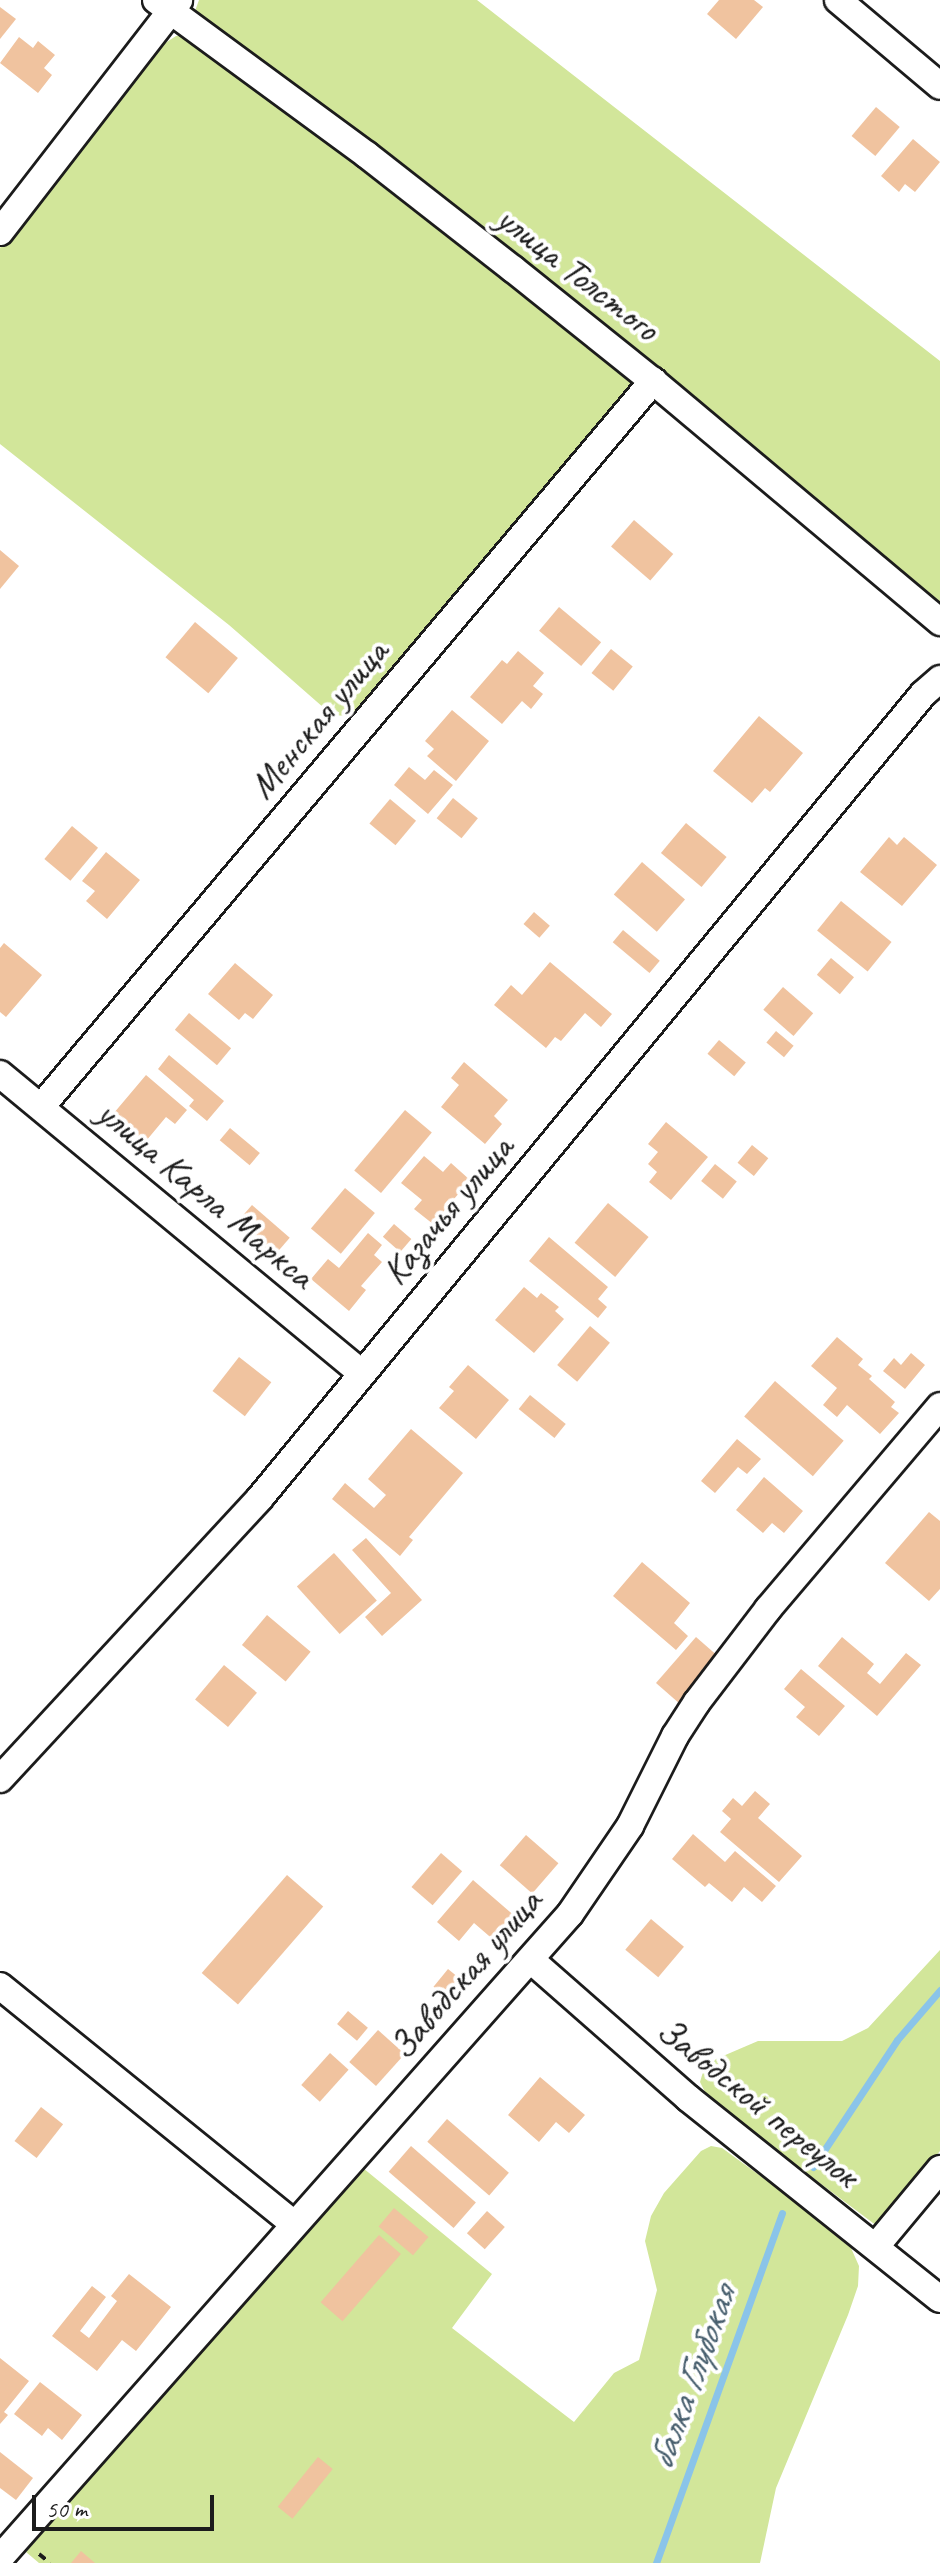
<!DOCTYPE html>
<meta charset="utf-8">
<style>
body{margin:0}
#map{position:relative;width:940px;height:2563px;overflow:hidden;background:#fff;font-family:Caveat,sans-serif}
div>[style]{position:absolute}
.green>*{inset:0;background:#d2e69a}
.stream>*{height:7px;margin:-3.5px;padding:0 3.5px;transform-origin:3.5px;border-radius:3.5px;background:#8ac4e9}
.building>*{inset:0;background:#f0c39f;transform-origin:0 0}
.path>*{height:4px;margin-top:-2px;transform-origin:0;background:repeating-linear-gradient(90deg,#1c1c1c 0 8px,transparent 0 14px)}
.roads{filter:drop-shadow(2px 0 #1c1c1c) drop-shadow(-2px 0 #1c1c1c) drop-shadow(0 2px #1c1c1c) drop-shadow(0 -2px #1c1c1c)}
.street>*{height:26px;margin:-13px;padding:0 13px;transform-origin:13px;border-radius:13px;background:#fff}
span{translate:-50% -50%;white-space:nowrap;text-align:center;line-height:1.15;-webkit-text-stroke:8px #fff;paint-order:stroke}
.street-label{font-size:38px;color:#1c1c1c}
.water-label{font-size:40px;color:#485f6e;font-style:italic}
.scale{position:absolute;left:32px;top:2495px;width:182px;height:36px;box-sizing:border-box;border:4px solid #1c1c1c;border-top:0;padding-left:10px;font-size:24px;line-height:28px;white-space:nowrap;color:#1c1c1c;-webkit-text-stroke:6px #fff;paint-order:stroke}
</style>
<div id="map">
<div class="green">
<i style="clip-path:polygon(199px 0,477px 0,940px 361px,940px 606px,664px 372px,195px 11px)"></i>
<i style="clip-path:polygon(186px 35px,487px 264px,627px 375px,632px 386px,358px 711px,347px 716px,332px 715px,229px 625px,0 444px,0 248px,156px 49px,176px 36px)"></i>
<i style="clip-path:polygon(940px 1950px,940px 2151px,877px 2226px,709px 2100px,700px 2082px,703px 2072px,716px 2059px,758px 2041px,842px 2041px,868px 2028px)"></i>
<i style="clip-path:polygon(711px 2146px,722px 2148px,773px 2185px,851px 2248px,859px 2266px,858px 2286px,848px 2315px,776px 2488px,760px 2563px,39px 2563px,26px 2552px,363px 2168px,492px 2274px,452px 2328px,574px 2422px,614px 2373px,639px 2360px,657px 2290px,645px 2241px,651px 2216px,664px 2193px,701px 2151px)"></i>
</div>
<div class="stream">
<i style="left:813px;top:2167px;width:152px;rotate:-56.5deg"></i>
<i style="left:897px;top:2040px;width:66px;rotate:-49.3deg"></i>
<i style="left:656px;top:2563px;width:372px;rotate:-70.2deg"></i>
</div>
<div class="building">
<i style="clip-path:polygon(719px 0,754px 0,763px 7px,736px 39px,707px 14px)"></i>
<i style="clip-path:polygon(0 7px,16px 19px,0 39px)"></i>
<i style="clip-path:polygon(19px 37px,33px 48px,38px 41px,55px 55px,44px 68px,52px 75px,38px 93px,0 63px)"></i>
<i style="left:876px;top:107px;width:31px;height:38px;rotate:40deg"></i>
<i style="clip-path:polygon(913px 139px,940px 162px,915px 192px,905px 184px,899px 192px,881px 176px)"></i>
<i style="left:634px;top:520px;width:52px;height:35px;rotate:41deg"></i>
<i style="clip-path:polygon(0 550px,19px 566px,0 589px)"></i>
<i style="left:559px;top:607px;width:55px;height:31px;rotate:40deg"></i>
<i style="left:195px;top:622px;width:56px;height:46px;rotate:40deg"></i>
<i style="left:611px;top:649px;width:28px;height:31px;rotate:39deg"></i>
<i style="clip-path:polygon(518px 651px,544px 673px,533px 686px,543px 694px,531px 709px,522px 701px,502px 724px,470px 697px,502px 660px,507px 664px)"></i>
<i style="clip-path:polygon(452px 710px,489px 741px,456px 781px,427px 756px,434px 749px,425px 741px)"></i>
<i style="clip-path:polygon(759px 716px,803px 753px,770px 792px,765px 788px,752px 803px,713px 771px)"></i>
<i style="clip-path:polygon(409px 767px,425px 780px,434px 770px,453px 785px,428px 814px,394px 785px)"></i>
<i style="left:453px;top:798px;width:32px;height:26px;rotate:39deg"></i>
<i style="left:390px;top:799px;width:34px;height:32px;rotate:40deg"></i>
<i style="left:686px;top:823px;width:53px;height:39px;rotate:40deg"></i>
<i style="left:72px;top:826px;width:34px;height:43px;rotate:40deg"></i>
<i style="clip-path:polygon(889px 837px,897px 845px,904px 837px,937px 865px,902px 906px,860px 872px)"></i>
<i style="clip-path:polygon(106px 852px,140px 880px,107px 919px,86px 901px,95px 891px,82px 881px)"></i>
<i style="left:642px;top:862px;width:57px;height:43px;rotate:41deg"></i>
<i style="left:841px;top:901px;width:65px;height:38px;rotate:39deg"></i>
<i style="left:534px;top:912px;width:21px;height:16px;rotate:41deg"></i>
<i style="left:623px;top:930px;width:48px;height:16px;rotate:40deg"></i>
<i style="clip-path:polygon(4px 943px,42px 975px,6px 1017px,0 1012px,0 948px)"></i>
<i style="left:831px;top:958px;width:30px;height:22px;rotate:40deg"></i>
<i style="clip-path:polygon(550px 962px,612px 1014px,601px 1027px,585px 1013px,561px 1041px,555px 1037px,546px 1048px,494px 1005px,511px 985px,522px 995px)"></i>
<i style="clip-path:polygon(235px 963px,273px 995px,253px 1019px,245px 1013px,239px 1020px,208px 994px)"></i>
<i style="left:783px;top:987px;width:40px;height:30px;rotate:41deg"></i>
<i style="left:189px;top:1013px;width:55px;height:22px;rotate:40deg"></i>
<i style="left:776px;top:1031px;width:23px;height:15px;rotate:40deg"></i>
<i style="left:719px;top:1040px;width:35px;height:18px;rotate:40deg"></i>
<i style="clip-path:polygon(169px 1055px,224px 1101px,207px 1121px,189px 1106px,194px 1100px,158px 1069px)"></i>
<i style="clip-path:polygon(464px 1062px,508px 1100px,494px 1116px,502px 1124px,485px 1144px,441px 1107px,459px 1085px,451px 1078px)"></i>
<i style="clip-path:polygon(146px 1075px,187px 1110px,175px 1124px,166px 1117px,141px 1147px,108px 1120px)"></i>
<i style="left:405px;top:1110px;width:35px;height:79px;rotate:40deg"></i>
<i style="clip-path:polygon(666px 1122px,708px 1157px,671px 1200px,649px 1182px,657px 1172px,648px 1164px,658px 1152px,648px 1144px)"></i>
<i style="left:230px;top:1128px;width:39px;height:16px;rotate:40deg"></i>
<i style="left:752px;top:1145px;width:21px;height:23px;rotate:39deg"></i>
<i style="clip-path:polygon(424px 1156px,443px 1172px,451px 1163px,470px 1180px,433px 1224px,414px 1209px,422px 1200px,401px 1183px)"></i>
<i style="left:715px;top:1164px;width:28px;height:22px;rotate:39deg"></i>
<i style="left:345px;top:1188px;width:39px;height:53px;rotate:40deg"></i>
<i style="left:608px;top:1203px;width:53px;height:52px;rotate:40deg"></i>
<i style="left:252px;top:1205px;width:50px;height:24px;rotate:41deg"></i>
<i style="left:394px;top:1224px;width:23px;height:17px;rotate:41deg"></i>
<i style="clip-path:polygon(368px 1233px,382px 1245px,374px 1255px,382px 1262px,361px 1286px,366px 1290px,349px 1311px,311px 1279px,328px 1259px,339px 1268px)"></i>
<i style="clip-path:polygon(549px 1237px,608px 1287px,598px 1299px,607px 1307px,598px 1318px,529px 1261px)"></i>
<i style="clip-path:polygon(524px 1287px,537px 1298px,541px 1293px,559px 1307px,555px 1311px,564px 1319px,534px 1353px,495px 1320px)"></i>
<i style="left:590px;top:1326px;width:26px;height:51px;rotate:40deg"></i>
<i style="clip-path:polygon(837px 1337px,863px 1359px,858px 1365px,872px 1376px,869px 1379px,895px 1402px,891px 1407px,899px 1413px,880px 1434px,847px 1405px,837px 1417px,823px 1405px,837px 1388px,811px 1366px)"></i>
<i style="clip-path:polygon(911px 1353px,925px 1365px,905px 1389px,883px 1371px,894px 1358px,901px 1365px)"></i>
<i style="left:239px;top:1357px;width:41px;height:43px;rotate:38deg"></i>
<i style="clip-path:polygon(468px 1365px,509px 1400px,476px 1439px,439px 1408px,454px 1391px,449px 1387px)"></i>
<i style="left:775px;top:1381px;width:91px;height:47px;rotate:41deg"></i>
<i style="left:530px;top:1395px;width:46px;height:18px;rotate:39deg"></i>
<i style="clip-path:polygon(411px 1429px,463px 1473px,409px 1537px,413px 1540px,400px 1556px,332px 1499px,345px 1483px,374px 1508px,386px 1495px,368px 1479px)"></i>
<i style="clip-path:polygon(737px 1439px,761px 1459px,747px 1474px,738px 1467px,715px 1493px,701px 1481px)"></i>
<i style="clip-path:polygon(764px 1477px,803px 1511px,784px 1533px,772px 1523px,763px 1533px,736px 1510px)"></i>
<i style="clip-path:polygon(929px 1512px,940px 1521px,940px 1589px,929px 1601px,885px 1563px)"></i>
<i style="clip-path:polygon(366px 1538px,422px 1600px,382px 1636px,365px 1617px,391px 1593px,352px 1550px)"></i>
<i style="left:334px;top:1553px;width:64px;height:50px;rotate:48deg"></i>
<i style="clip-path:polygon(642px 1562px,690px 1603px,674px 1623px,688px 1636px,676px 1650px,613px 1596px)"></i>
<i style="left:267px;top:1615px;width:57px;height:39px;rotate:40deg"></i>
<i style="left:696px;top:1637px;width:33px;height:61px;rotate:41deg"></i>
<i style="clip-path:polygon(842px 1637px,874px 1664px,867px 1673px,880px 1684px,906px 1653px,921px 1665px,877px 1716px,818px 1666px)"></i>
<i style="left:224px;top:1665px;width:43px;height:45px;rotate:40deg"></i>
<i style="clip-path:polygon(801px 1669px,845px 1706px,819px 1736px,796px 1717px,805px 1707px,784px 1689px)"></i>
<i style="clip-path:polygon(755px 1791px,770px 1804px,758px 1818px,802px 1856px,779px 1882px,720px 1832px,731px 1819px,722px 1811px,733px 1798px,742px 1806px)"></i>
<i style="clip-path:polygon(693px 1834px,725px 1862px,735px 1851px,776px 1886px,762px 1902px,744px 1887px,732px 1902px,709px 1883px,705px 1887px,672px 1859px)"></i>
<i style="left:526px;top:1835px;width:43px;height:40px;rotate:41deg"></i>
<i style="left:441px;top:1853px;width:28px;height:45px;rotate:41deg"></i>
<i style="left:287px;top:1875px;width:48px;height:130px;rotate:41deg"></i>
<i style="clip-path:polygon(473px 1880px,524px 1924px,503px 1948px,474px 1923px,459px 1941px,437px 1922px)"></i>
<i style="left:651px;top:1919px;width:43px;height:40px;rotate:40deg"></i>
<i style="left:448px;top:1969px;width:21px;height:23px;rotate:39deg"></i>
<i style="left:348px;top:2011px;width:26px;height:17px;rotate:40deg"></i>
<i style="left:378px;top:2030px;width:36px;height:43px;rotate:42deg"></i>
<i style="left:330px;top:2053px;width:25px;height:43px;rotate:42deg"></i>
<i style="clip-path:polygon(540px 2077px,585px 2115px,569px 2133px,556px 2122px,539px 2142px,508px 2115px)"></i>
<i style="left:41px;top:2107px;width:28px;height:43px;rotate:38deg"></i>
<i style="left:447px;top:2119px;width:82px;height:30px;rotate:41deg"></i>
<i style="left:411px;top:2146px;width:86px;height:34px;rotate:41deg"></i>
<i style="left:394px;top:2208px;width:45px;height:24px;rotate:40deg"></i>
<i style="left:487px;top:2211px;width:24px;height:30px;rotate:42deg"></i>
<i style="left:379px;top:2235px;width:29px;height:89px;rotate:41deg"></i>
<i style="clip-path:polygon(129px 2274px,171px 2307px,136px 2351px,122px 2340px,97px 2371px,52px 2336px,92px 2286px,106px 2297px,80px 2331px,89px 2338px,117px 2301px,111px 2296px)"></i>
<i style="clip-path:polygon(0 2358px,29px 2381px,4px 2412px,8px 2415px,0 2424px)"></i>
<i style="clip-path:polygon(40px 2382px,82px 2415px,62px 2440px,48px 2428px,42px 2436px,14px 2414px)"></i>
<i style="clip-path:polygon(0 2452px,33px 2478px,16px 2500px,0 2488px)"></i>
<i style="left:318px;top:2457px;width:19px;height:64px;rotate:39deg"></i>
<i style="clip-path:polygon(81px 2551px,95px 2563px,71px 2563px)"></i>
</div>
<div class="path">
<i style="left:39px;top:2554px;width:14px;rotate:39deg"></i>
</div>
<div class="roads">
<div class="street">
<i style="left:156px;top:0;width:262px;rotate:36.3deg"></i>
<i style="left:367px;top:155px;width:185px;rotate:38deg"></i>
<i style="left:513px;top:269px;width:179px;rotate:38.7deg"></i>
<i style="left:653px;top:381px;width:375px;rotate:40deg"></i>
<i style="left:838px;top:0;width:133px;rotate:40.1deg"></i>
<i style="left:0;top:232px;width:293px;rotate:-52.3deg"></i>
<i style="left:0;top:1074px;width:470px;rotate:39.6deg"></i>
<i style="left:41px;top:1107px;width:950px;rotate:-49.87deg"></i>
<i style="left:0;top:1779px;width:383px;rotate:-47.2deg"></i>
<i style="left:260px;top:1498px;width:1042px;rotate:-50.49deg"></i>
<i style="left:923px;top:694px;width:23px;rotate:-41deg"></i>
<i style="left:531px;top:1960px;width:209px;rotate:41.3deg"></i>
<i style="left:688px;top:2098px;width:322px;rotate:38.6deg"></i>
<i style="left:0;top:1986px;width:378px;rotate:39deg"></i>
<i style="left:877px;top:2245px;width:99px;rotate:-50.3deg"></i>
<i style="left:0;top:2558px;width:860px;rotate:-48.49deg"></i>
<i style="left:570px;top:1914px;width:107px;rotate:-55.7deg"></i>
<i style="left:630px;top:1826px;width:101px;rotate:-63.4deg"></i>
<i style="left:675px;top:1736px;width:40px;rotate:-57.1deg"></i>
<i style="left:697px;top:1702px;width:117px;rotate:-52.6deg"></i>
<i style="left:768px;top:1609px;width:266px;rotate:-49.7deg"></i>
</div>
</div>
<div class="street-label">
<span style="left:578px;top:273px;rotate:38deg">улица Толстого</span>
<span style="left:318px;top:719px;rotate:-50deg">Менская улица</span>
<span style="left:206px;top:1194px;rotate:40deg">улица Карла Маркса</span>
<span style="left:447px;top:1210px;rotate:-50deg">Казачья улица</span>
<span style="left:465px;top:1974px;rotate:-49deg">Заводская улица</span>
<span style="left:758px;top:2102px;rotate:39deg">Заводской переулок</span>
</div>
<div class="water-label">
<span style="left:691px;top:2378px;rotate:-70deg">балка Глубокая</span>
</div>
<div class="scale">50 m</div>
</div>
